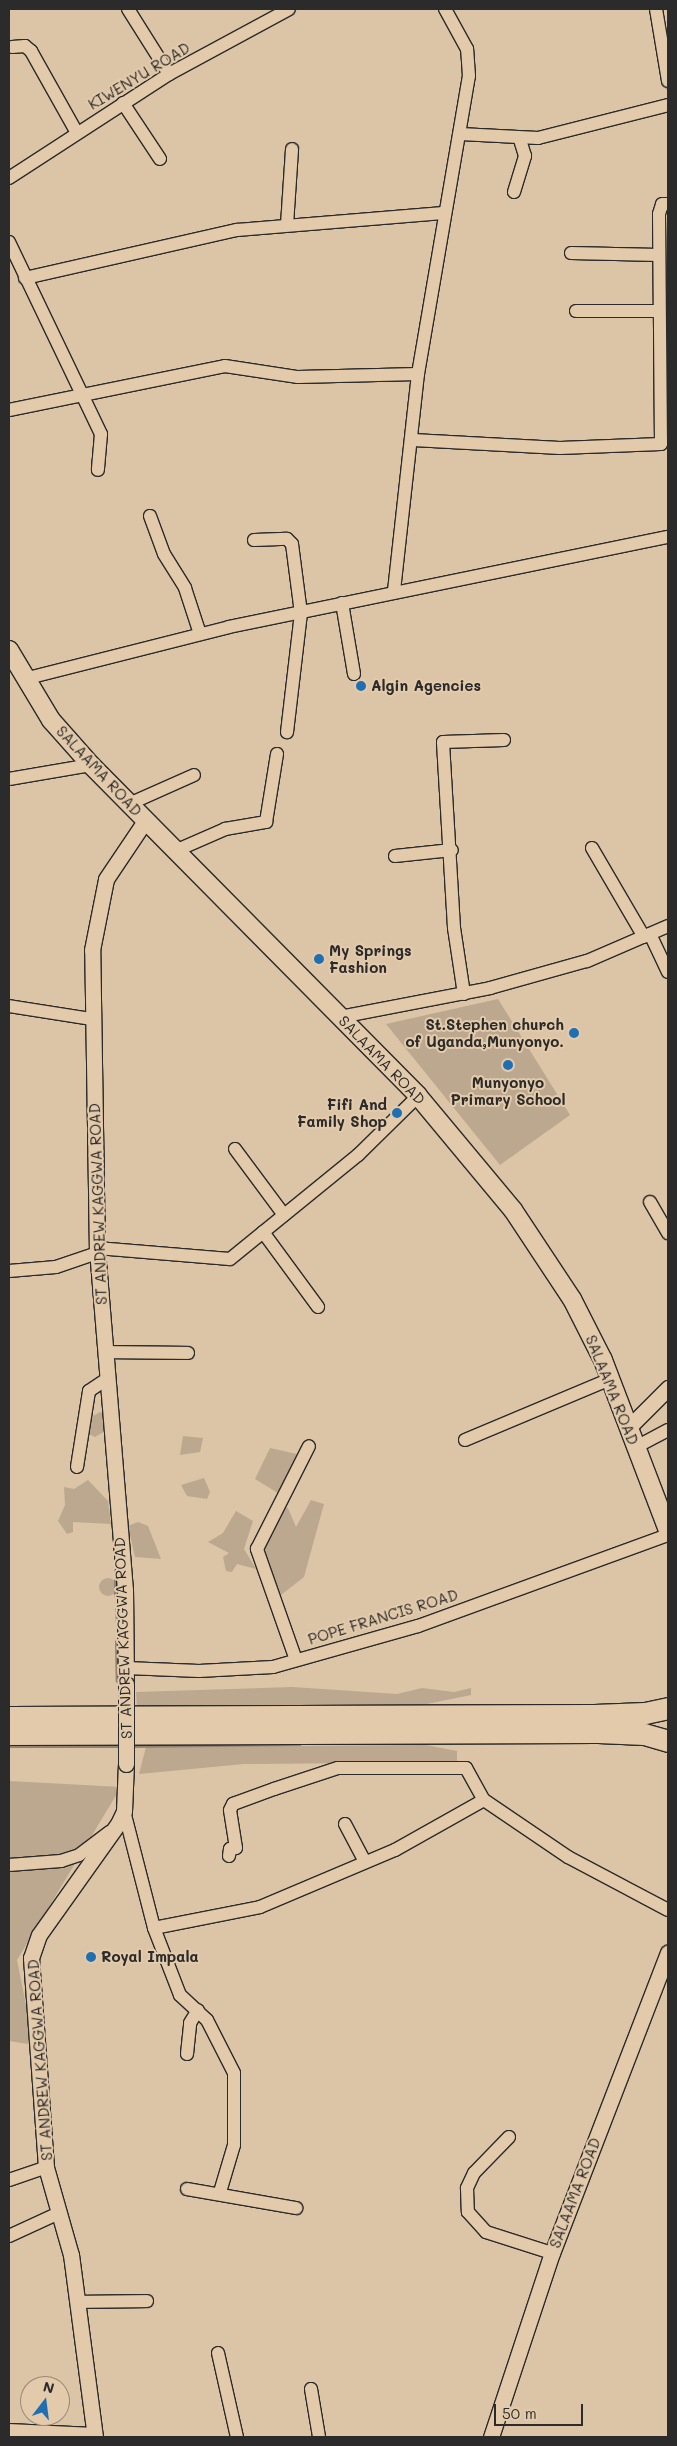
<!DOCTYPE html>
<style>
body{margin:0}
#map{position:relative;width:677px;height:2446px;overflow:hidden;background:#dcc4a6;font-family:Mali,sans-serif}
div>[style]{position:absolute}
.green>*{inset:0;background:#bba88f}
.round{border-radius:50%}
.stream>*{height:4px;margin:-2px;padding:0 2px;transform-origin:2px;border-radius:2px;background:#918272}
.roads{filter:drop-shadow(1px 0 #2b2b2b) drop-shadow(-1px 0 #2b2b2b) drop-shadow(0 1px #2b2b2b) drop-shadow(0 -1px #2b2b2b)}
.minor>*{height:12px;margin:-6px;padding:0 6px;transform-origin:6px;border-radius:6px;background:#e3caab}
.tertiary>*{height:15px;margin:-7.5px;padding:0 7.5px;transform-origin:7.5px;border-radius:7.5px;background:#e3caab}
.secondary>*{height:18px;margin:-9px;padding:0 9px;transform-origin:9px;border-radius:9px;background:#e3caab}
.trunk>*{height:21px;margin:-10.5px;padding:0 10.5px;transform-origin:10.5px;border-radius:10.5px;background:#e3caab}
.bridges{filter:drop-shadow(1px 0 #2b2b2b) drop-shadow(-1px 0 #2b2b2b) drop-shadow(0 1px #2b2b2b) drop-shadow(0 -1px #2b2b2b)}
.tertiary-bridge>*{height:15px;margin:-7.5px;padding:0 7.5px;transform-origin:7.5px;border-radius:7.5px;background:#e3caab}
.dots>*{width:14px;height:14px;translate:-50% -50%;box-sizing:border-box;border:2px solid #e3caab;border-radius:50%}
span{translate:-50% -50%;white-space:nowrap;text-align:center;line-height:1.15;-webkit-text-stroke:4px #e3caab;paint-order:stroke}
.street-label{font-size:15px;color:#2b2b2b}
.poi-label{font-size:15px;color:#2b2b2b;font-weight:700}
.left{translate:0 -50%;text-align:left}
.right{translate:-100% -50%;text-align:right}
.frame{position:absolute;inset:0;border:10px solid #2b2b2b;pointer-events:none}
.north{position:absolute;left:20px;top:2376px;width:50px;height:50px;box-sizing:border-box;background:#e3caab;border:1px solid #998a78;border-radius:50%;rotate:15deg;font-size:14px;font-weight:700;line-height:20px;text-align:center;color:#2b2b2b}
.north::after{content:'';display:block;margin:auto;width:18px;height:22px;background:#1f6fb2;clip-path:polygon(50% 0,100% 100%,50% 72%,0 100%)}
.scale{position:absolute;left:494px;top:2404px;width:89px;height:22px;box-sizing:border-box;border:2px solid #2b2b2b;border-top:0;padding-left:6px;font-size:15px;line-height:18px;white-space:nowrap;color:#2b2b2b;-webkit-text-stroke:4px #e3caab;paint-order:stroke}
</style>
<div id="map">
<div class="green">
<i style="clip-path:polygon(498px 999px,570px 1115px,500px 1165px,386px 1024px)"></i>
<i style="clip-path:polygon(100px 1412px,111px 1416px,112px 1427px,95px 1437px,85px 1432px,86px 1420px)"></i>
<i style="clip-path:polygon(183px 1436px,203px 1438px,200px 1452px,180px 1455px)"></i>
<i style="clip-path:polygon(270px 1448px,301px 1455px,278px 1493px,255px 1479px)"></i>
<i style="clip-path:polygon(204px 1478px,210px 1492px,207px 1499px,187px 1496px,181px 1485px)"></i>
<i style="clip-path:polygon(88px 1480px,108px 1501px,111px 1524px,73px 1522px,73px 1532px,67px 1534px,58px 1521px,65px 1505px,64px 1487px,74px 1489px)"></i>
<i style="clip-path:polygon(311px 1500px,324px 1504px,304px 1577px,281px 1595px,259px 1541px,278px 1505px,288px 1508px,296px 1527px)"></i>
<i style="clip-path:polygon(236px 1511px,253px 1521px,244px 1549px,256px 1569px,237px 1564px,232px 1572px,226px 1571px,223px 1557px,229px 1553px,208px 1542px,223px 1533px)"></i>
<i style="clip-path:polygon(138px 1522px,148px 1526px,161px 1559px,135px 1557px,128px 1526px)"></i>
<i class="round" style="left:99px;top:1578px;width:18px;height:18px"></i>
<i style="clip-path:polygon(292px 1687px,397px 1694px,422px 1688px,454px 1692px,471px 1688px,471px 1695px,417px 1706px,137px 1707px,136px 1692px)"></i>
<i style="clip-path:polygon(426px 1745px,457px 1751px,457px 1762px,244px 1764px,139px 1774px,146px 1747px)"></i>
<i style="clip-path:polygon(9px 1781px,121px 1787px,17px 1960px,34px 2045px,9px 2041px)"></i>
</div>
<div class="stream">
<i style="left:116px;top:1571px;width:25px;rotate:90deg"></i>
<i style="left:117px;top:1606px;width:19px;rotate:87deg"></i>
<i style="left:117px;top:1642px;width:39px;rotate:89deg"></i>
<i style="left:9px;top:1746px;width:113px"></i>
<i style="left:129px;top:1746px;width:171px;rotate:-0.7deg"></i>
</div>
<div class="roads">
<div class="minor">
<i style="left:128px;top:9px;width:77px;rotate:57.8deg"></i>
<i style="left:656px;top:9px;width:73px;rotate:80.5deg"></i>
<i style="left:12px;top:47px;width:13px;rotate:-4deg"></i>
<i style="left:25px;top:46px;width:8px;rotate:40deg"></i>
<i style="left:31px;top:51px;width:94px;rotate:60.7deg"></i>
<i style="left:123px;top:103px;width:67px;rotate:56.5deg"></i>
<i style="left:460px;top:134px;width:78px;rotate:2.9deg"></i>
<i style="left:538px;top:138px;width:134px;rotate:-14.2deg"></i>
<i style="left:9px;top:178px;width:191px;rotate:-33deg"></i>
<i style="left:169px;top:74px;width:136px;rotate:-28.4deg"></i>
<i style="left:514px;top:192px;width:38px;rotate:-73deg"></i>
<i style="left:525px;top:156px;width:17px;rotate:-107deg"></i>
<i style="left:287px;top:225px;width:76px;rotate:-86.2deg"></i>
<i style="left:9px;top:242px;width:213px;rotate:64.4deg"></i>
<i style="left:101px;top:434px;width:36px;rotate:95deg"></i>
<i style="left:571px;top:253px;width:88px;rotate:1.3deg"></i>
<i style="left:25px;top:278px;width:217px;rotate:-12.8deg"></i>
<i style="left:237px;top:230px;width:207px;rotate:-4.7deg"></i>
<i style="left:576px;top:311px;width:82px"></i>
<i style="left:9px;top:410px;width:220px;rotate:-11.5deg"></i>
<i style="left:225px;top:366px;width:74px;rotate:8.6deg"></i>
<i style="left:298px;top:377px;width:120px;rotate:-1.4deg"></i>
<i style="left:413px;top:440px;width:147px;rotate:3.1deg"></i>
<i style="left:560px;top:448px;width:101px;rotate:-2.3deg"></i>
<i style="left:661px;top:444px;width:230px;rotate:-90.5deg"></i>
<i style="left:659px;top:214px;width:10px;rotate:-73deg"></i>
<i style="left:662px;top:204px;width:6px"></i>
<i style="left:150px;top:516px;width:40px;rotate:69.8deg"></i>
<i style="left:164px;top:554px;width:40px;rotate:58deg"></i>
<i style="left:185px;top:588px;width:48px;rotate:71.9deg"></i>
<i style="left:254px;top:540px;width:33px;rotate:-2deg"></i>
<i style="left:287px;top:539px;width:7px;rotate:45deg"></i>
<i style="left:292px;top:544px;width:70px;rotate:82.6deg"></i>
<i style="left:301px;top:613px;width:120px;rotate:96.7deg"></i>
<i style="left:394px;top:591px;width:218px;rotate:-83.7deg"></i>
<i style="left:418px;top:374px;width:302px;rotate:-80.3deg"></i>
<i style="left:469px;top:76px;width:27px;rotate:-94deg"></i>
<i style="left:467px;top:49px;width:46px;rotate:-118.8deg"></i>
<i style="left:342px;top:603px;width:72px;rotate:80.4deg"></i>
<i style="left:24px;top:679px;width:211px;rotate:-14.2deg"></i>
<i style="left:229px;top:627px;width:448px;rotate:-11.6deg"></i>
<i style="left:9px;top:779px;width:83px;rotate:-9.7deg"></i>
<i style="left:129px;top:804px;width:71px;rotate:-24deg"></i>
<i style="left:592px;top:848px;width:103px;rotate:59.7deg"></i>
<i style="left:175px;top:851px;width:55px;rotate:-23.7deg"></i>
<i style="left:225px;top:829px;width:42px;rotate:-9.7deg"></i>
<i style="left:266px;top:822px;width:69px;rotate:-80.8deg"></i>
<i style="left:395px;top:856px;width:57px;rotate:-6deg"></i>
<i style="left:650px;top:934px;width:42px;rotate:64.7deg"></i>
<i style="left:464px;top:994px;width:67px;rotate:-98.6deg"></i>
<i style="left:454px;top:928px;width:186px;rotate:-93.4deg"></i>
<i style="left:443px;top:742px;width:61px;rotate:-1.9deg"></i>
<i style="left:9px;top:1006px;width:83px;rotate:9deg"></i>
<i style="left:340px;top:1017px;width:153px;rotate:-10.9deg"></i>
<i style="left:490px;top:988px;width:101px;rotate:-15.6deg"></i>
<i style="left:587px;top:961px;width:88px;rotate:-23.4deg"></i>
<i style="left:235px;top:1149px;width:82px;rotate:53.4deg"></i>
<i style="left:650px;top:1202px;width:36px;rotate:60deg"></i>
<i style="left:263px;top:1232px;width:93px;rotate:53.7deg"></i>
<i style="left:97px;top:1248px;width:133px;rotate:4.7deg"></i>
<i style="left:230px;top:1259px;width:165px;rotate:-39.1deg"></i>
<i style="left:358px;top:1155px;width:84px;rotate:-44.5deg"></i>
<i style="left:9px;top:1271px;width:47px;rotate:-4.9deg"></i>
<i style="left:56px;top:1267px;width:43px;rotate:-18.9deg"></i>
<i style="left:105px;top:1352px;width:83px;rotate:0.7deg"></i>
<i style="left:465px;top:1440px;width:157px;rotate:-22.8deg"></i>
<i style="left:636px;top:1447px;width:36px;rotate:-28deg"></i>
<i style="left:77px;top:1467px;width:77px;rotate:-81deg"></i>
<i style="left:89px;top:1391px;width:23px;rotate:-34deg"></i>
<i style="left:296px;top:1660px;width:118px;rotate:-109.4deg"></i>
<i style="left:257px;top:1549px;width:115px;rotate:-63.2deg"></i>
<i style="left:126px;top:1668px;width:73px;rotate:2.4deg"></i>
<i style="left:199px;top:1671px;width:74px;rotate:-3.1deg"></i>
<i style="left:273px;top:1667px;width:151px;rotate:-15.8deg"></i>
<i style="left:418px;top:1626px;width:266px;rotate:-20deg"></i>
<i style="left:124px;top:1811px;width:121px;rotate:75.6deg"></i>
<i style="left:154px;top:1928px;width:108px;rotate:-11.2deg"></i>
<i style="left:260px;top:1907px;width:147px;rotate:-22.9deg"></i>
<i style="left:395px;top:1850px;width:102px;rotate:-29.3deg"></i>
<i style="left:345px;top:1824px;width:43px;rotate:62.2deg"></i>
<i style="left:229px;top:1856px;width:7px;rotate:-82deg"></i>
<i style="left:230px;top:1849px;width:6px;rotate:-9deg"></i>
<i style="left:236px;top:1848px;width:38px;rotate:-99deg"></i>
<i style="left:230px;top:1810px;width:7px;rotate:-63deg"></i>
<i style="left:233px;top:1804px;width:44px;rotate:-20.1deg"></i>
<i style="left:274px;top:1789px;width:67px;rotate:-18.2deg"></i>
<i style="left:338px;top:1768px;width:128px"></i>
<i style="left:466px;top:1768px;width:37px;rotate:61deg"></i>
<i style="left:484px;top:1800px;width:102px;rotate:34.2deg"></i>
<i style="left:568px;top:1857px;width:113px;rotate:27.9deg"></i>
<i style="left:9px;top:1865px;width:52px;rotate:-4.4deg"></i>
<i style="left:61px;top:1861px;width:19px;rotate:-18deg"></i>
<i style="left:79px;top:1855px;width:38px;rotate:-37deg"></i>
<i style="left:154px;top:1928px;width:72px;rotate:68.8deg"></i>
<i style="left:180px;top:1995px;width:37px;rotate:43deg"></i>
<i style="left:207px;top:2020px;width:59px;rotate:63deg"></i>
<i style="left:234px;top:2073px;width:72px;rotate:90deg"></i>
<i style="left:234px;top:2145px;width:49px;rotate:106.6deg"></i>
<i style="left:187px;top:2054px;width:31px;rotate:-84deg"></i>
<i style="left:190px;top:2023px;width:15px;rotate:-58deg"></i>
<i style="left:509px;top:2137px;width:50px;rotate:134.2deg"></i>
<i style="left:474px;top:2173px;width:17px;rotate:115deg"></i>
<i style="left:467px;top:2188px;width:24px;rotate:88deg"></i>
<i style="left:468px;top:2212px;width:27px;rotate:48deg"></i>
<i style="left:486px;top:2232px;width:69px;rotate:17.7deg"></i>
<i style="left:9px;top:2180px;width:39px;rotate:-19deg"></i>
<i style="left:187px;top:2189px;width:111px;rotate:9.9deg"></i>
<i style="left:9px;top:2236px;width:55px;rotate:-24.7deg"></i>
<i style="left:77px;top:2302px;width:70px;rotate:-0.8deg"></i>
<i style="left:218px;top:2353px;width:86px;rotate:77.3deg"></i>
<i style="left:311px;top:2389px;width:49px;rotate:80.5deg"></i>
<i style="left:9px;top:2430px;width:85px;rotate:2.7deg"></i>
</div>
<div class="tertiary">
<i style="left:628px;top:1428px;width:57px;rotate:-45deg"></i>
<i style="left:126px;top:1684px;width:94px;rotate:-90.6deg"></i>
<i style="left:125px;top:1590px;width:338px;rotate:-94.7deg"></i>
<i style="left:97px;top:1253px;width:303px;rotate:-90.9deg"></i>
<i style="left:92px;top:950px;width:72px;rotate:-78.8deg"></i>
<i style="left:106px;top:879px;width:70px;rotate:-56.1deg"></i>
<i style="left:95px;top:2437px;width:184px;rotate:-97.5deg"></i>
<i style="left:71px;top:2255px;width:91px;rotate:-105.9deg"></i>
<i style="left:46px;top:2167px;width:210px;rotate:-94.1deg"></i>
<i style="left:31px;top:1958px;width:24px;rotate:-71deg"></i>
<i style="left:39px;top:1935px;width:136px;rotate:-54.6deg"></i>
<i style="left:118px;top:1824px;width:14px;rotate:-65deg"></i>
<i style="left:124px;top:1811px;width:47px;rotate:-87.6deg"></i>
<i style="left:491px;top:2437px;width:194px;rotate:-71.7deg"></i>
<i style="left:552px;top:2253px;width:322px;rotate:-68.9deg"></i>
</div>
<div class="secondary">
<i style="left:9px;top:650px;width:82px;rotate:59deg"></i>
<i style="left:51px;top:720px;width:60px;rotate:48.4deg"></i>
<i style="left:91px;top:765px;width:465px;rotate:45.3deg"></i>
<i style="left:418px;top:1096px;width:148px;rotate:50.2deg"></i>
<i style="left:513px;top:1210px;width:107px;rotate:56.5deg"></i>
<i style="left:572px;top:1299px;width:68px;rotate:63.1deg"></i>
<i style="left:603px;top:1360px;width:182px;rotate:69.1deg"></i>
</div>
<div class="trunk">
<i style="left:9px;top:1717px;width:585px;rotate:-0.2deg"></i>
<i style="left:594px;top:1715px;width:51px;rotate:-2.2deg"></i>
<i style="left:645px;top:1713px;width:24px;rotate:-12deg"></i>
<i style="left:9px;top:1734px;width:589px;rotate:-0.19deg"></i>
<i style="left:598px;top:1732px;width:46px;rotate:2.5deg"></i>
<i style="left:644px;top:1734px;width:25px;rotate:16deg"></i>
</div>
</div>
<div class="bridges">
<div class="tertiary-bridge">
<i style="left:126px;top:1684px;width:80px;rotate:90deg"></i>
</div>
</div>
<div class="dots">
<i style="left:361px;top:686px;background:#1f6fb2"></i>
<i style="left:319px;top:959px;background:#1f6fb2"></i>
<i style="left:574px;top:1033px;background:#1f6fb2"></i>
<i style="left:508px;top:1065px;background:#1f6fb2"></i>
<i style="left:397px;top:1113px;background:#1f6fb2"></i>
<i style="left:91px;top:1957px;background:#1f6fb2"></i>
</div>
<div class="street-label">
<span style="left:139px;top:76px;rotate:-31deg">KIWENYU ROAD</span>
<span style="left:99px;top:771px;rotate:47deg">SALAAMA ROAD</span>
<span style="left:382px;top:1060px;rotate:46deg">SALAAMA ROAD</span>
<span style="left:98px;top:1204px;rotate:-92deg">ST ANDREW KAGGWA ROAD</span>
<span style="left:612px;top:1390px;rotate:68deg">SALAAMA ROAD</span>
<span style="left:383px;top:1617px;rotate:-17deg">POPE FRANCIS ROAD</span>
<span style="left:123px;top:1638px;rotate:-92deg">ST ANDREW KAGGWA ROAD</span>
<span style="left:40px;top:2060px;rotate:-94deg">ST ANDREW KAGGWA ROAD</span>
<span style="left:575px;top:2193px;rotate:-69deg">SALAAMA ROAD</span>
</div>
<div class="poi-label">
<span class="left" style="left:371px;top:686px">Algin Agencies</span>
<span class="left" style="left:329px;top:959px">My Springs<br>Fashion</span>
<span class="right" style="left:564px;top:1033px">St.Stephen church<br>of Uganda,Munyonyo.</span>
<span style="left:508px;top:1091px">Munyonyo<br>Primary School</span>
<span class="right" style="left:387px;top:1113px">Fifi And<br>Family Shop</span>
<span class="left" style="left:101px;top:1957px">Royal Impala</span>
</div>
<div class="frame"></div>
<div class="north">N</div>
<div class="scale">50 m</div>
</div>
